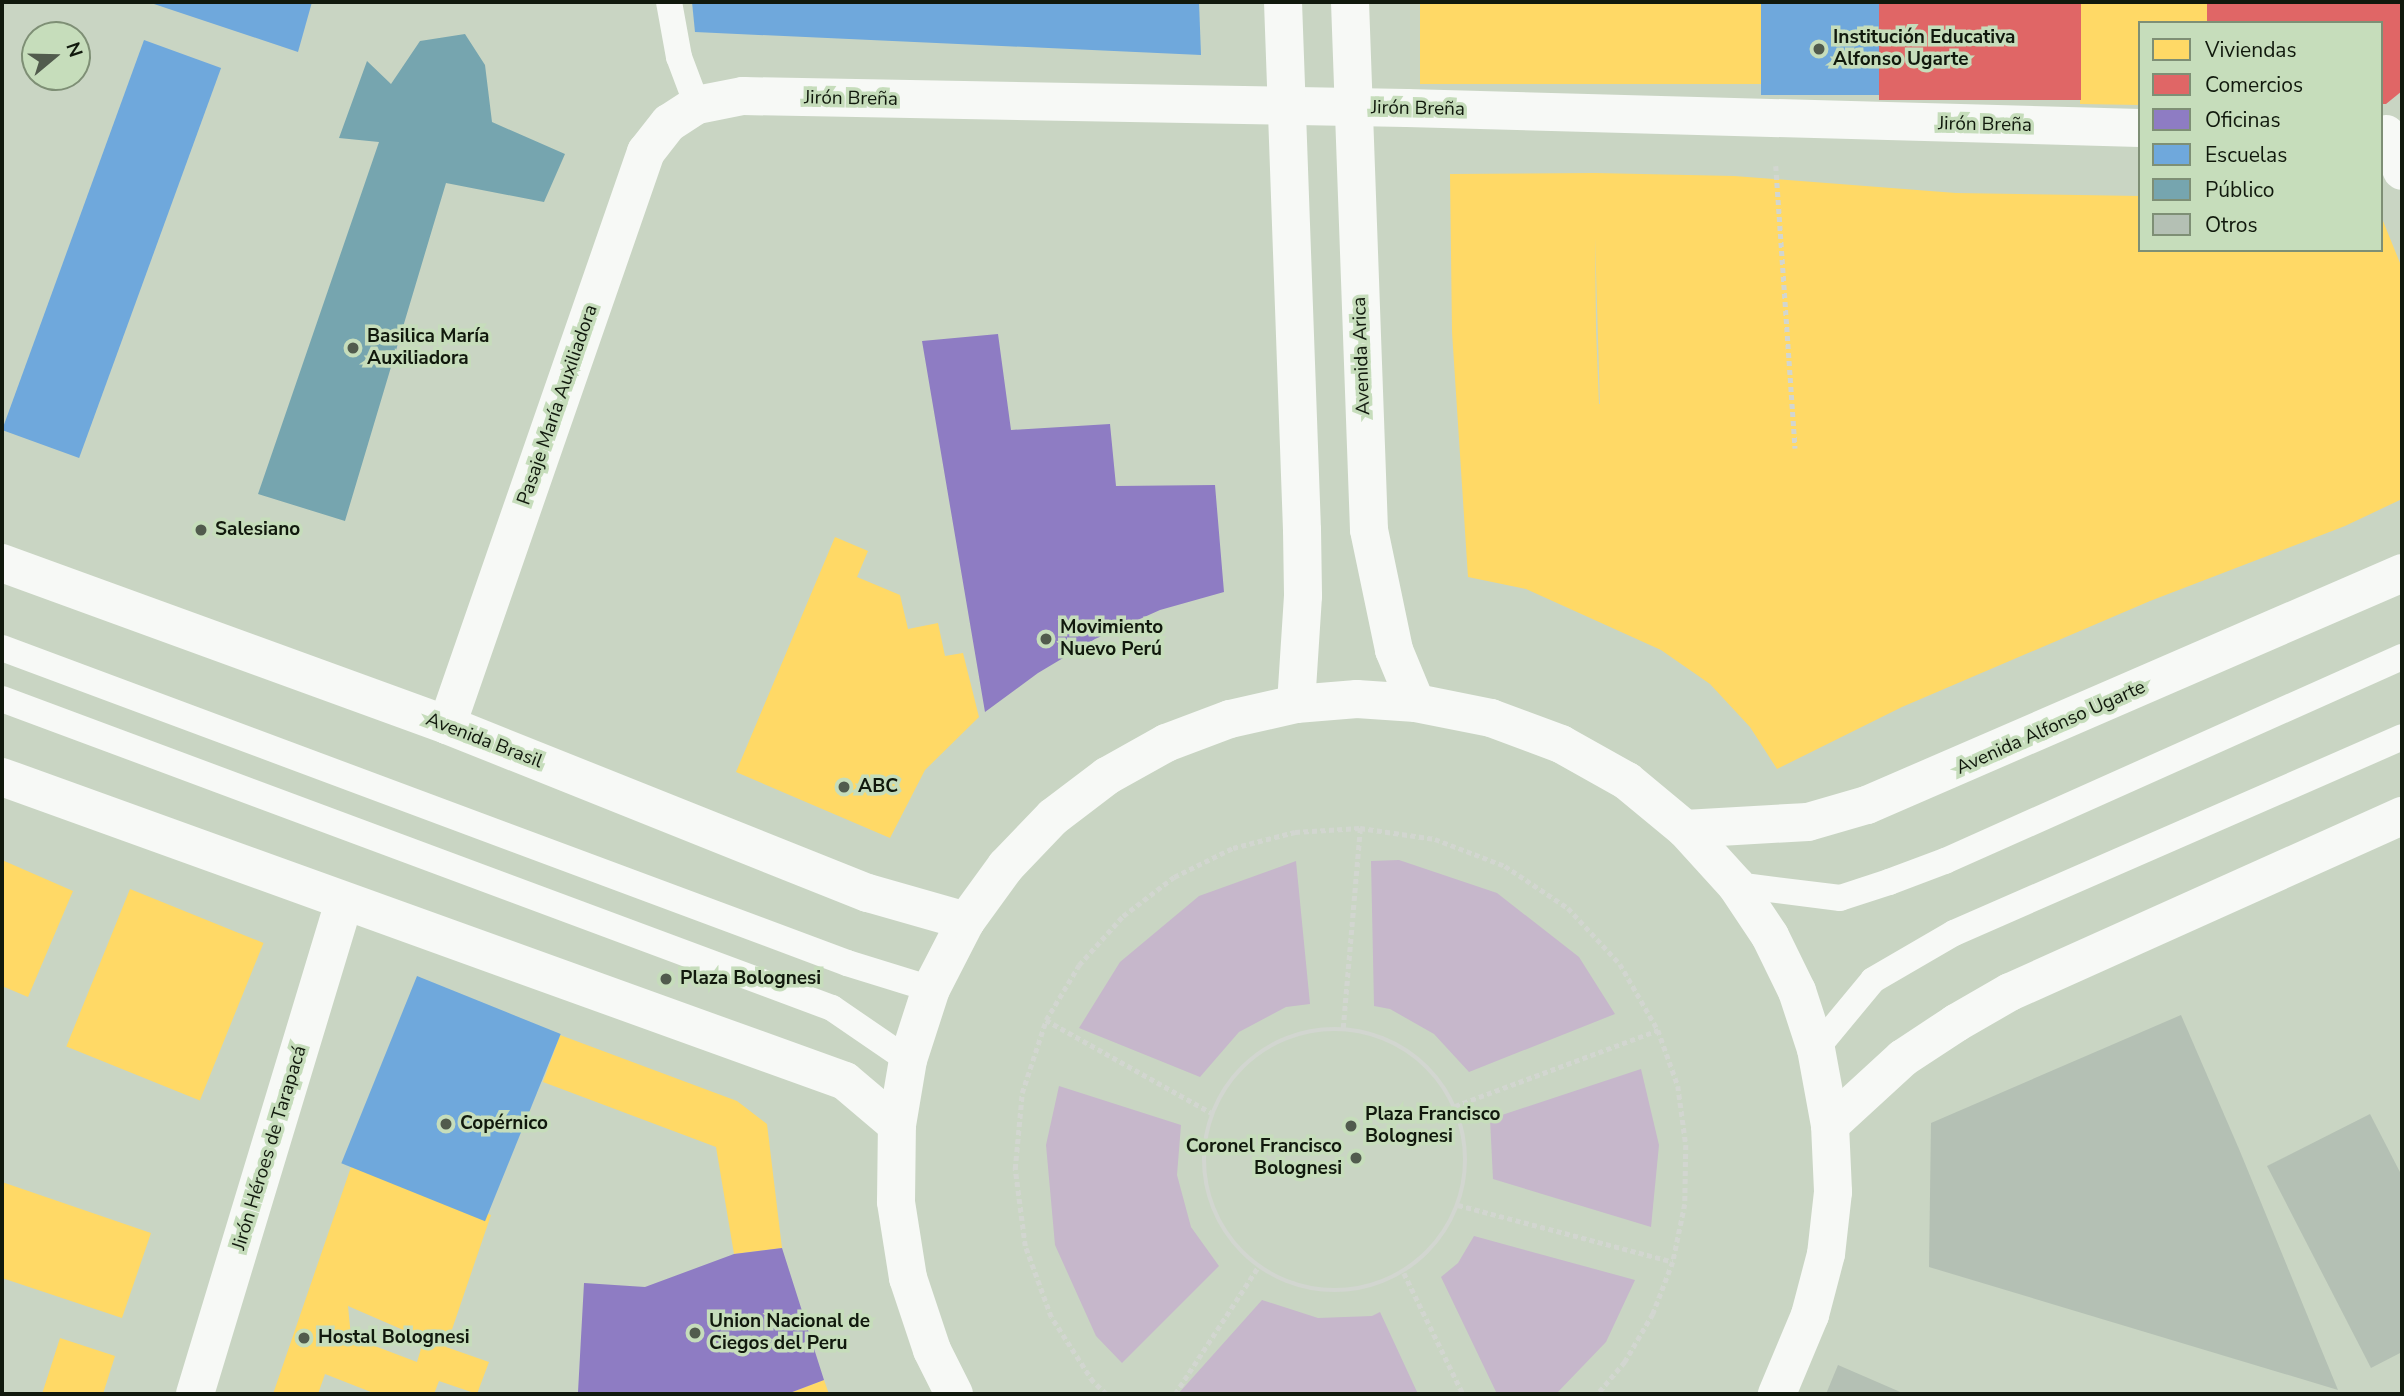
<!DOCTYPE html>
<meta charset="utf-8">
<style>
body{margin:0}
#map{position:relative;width:2404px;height:1396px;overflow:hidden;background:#c9d5c3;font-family:"Nunito Sans",sans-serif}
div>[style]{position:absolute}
.green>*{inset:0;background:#c6b7cb}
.homes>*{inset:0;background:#ffd966;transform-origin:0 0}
.shops>*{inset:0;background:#e06666;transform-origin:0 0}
.offices>*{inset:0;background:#8e7cc3}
.schools>*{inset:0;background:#6fa8dc;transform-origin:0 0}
.public>*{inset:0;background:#76a5af}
.building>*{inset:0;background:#b4c0b4}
.path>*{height:4.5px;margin-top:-2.25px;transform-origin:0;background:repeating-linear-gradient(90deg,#d2d6d0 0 5px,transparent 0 8.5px)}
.path>.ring{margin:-2.25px;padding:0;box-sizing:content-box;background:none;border:4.5px solid #d2d6d0;border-radius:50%}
.service>*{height:26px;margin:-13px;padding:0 13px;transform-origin:13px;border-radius:13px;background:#f7f9f6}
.minor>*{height:38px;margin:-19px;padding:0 19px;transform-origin:19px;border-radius:19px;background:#f7f9f6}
.primary>*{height:38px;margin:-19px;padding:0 19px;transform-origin:19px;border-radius:19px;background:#f7f9f6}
.dots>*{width:19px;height:19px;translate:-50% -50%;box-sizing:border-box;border:4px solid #c6ddbb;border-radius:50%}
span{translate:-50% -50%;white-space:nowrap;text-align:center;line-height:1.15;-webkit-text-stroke:7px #c6ddbb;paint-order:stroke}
.poi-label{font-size:19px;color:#11190d;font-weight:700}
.left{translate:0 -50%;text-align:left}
.right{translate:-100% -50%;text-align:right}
.street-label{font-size:19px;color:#11190d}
.frame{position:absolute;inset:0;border:4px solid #11190d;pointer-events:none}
.legend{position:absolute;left:2138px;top:21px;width:245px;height:231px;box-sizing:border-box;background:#c6ddbb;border:2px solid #7e8f75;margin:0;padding:9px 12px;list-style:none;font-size:21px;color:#11190d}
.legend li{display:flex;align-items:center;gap:14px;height:35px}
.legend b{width:35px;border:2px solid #7e8f75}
.north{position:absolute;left:21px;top:21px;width:70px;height:70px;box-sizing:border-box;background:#c6ddbb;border:2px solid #7e8f75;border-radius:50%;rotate:71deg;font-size:19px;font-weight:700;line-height:28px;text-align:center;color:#11190d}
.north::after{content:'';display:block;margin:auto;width:24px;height:32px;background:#515b4d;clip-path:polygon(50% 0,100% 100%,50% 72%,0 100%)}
</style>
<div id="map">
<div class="green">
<i style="clip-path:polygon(1399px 860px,1497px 893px,1579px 957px,1615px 1014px,1469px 1072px,1434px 1034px,1390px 1009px,1374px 1006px,1371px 861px)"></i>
<i style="clip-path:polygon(1296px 861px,1310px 1004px,1286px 1007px,1239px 1032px,1200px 1077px,1079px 1028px,1120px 962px,1199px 896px)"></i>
<i style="clip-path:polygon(1641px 1069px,1659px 1145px,1651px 1227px,1493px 1179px,1490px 1119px)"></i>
<i style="clip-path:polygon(1059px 1086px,1181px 1125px,1177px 1175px,1191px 1227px,1219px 1266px,1122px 1363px,1096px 1336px,1055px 1245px,1046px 1145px)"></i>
<i style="clip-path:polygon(1474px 1236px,1635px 1280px,1606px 1342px,1556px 1394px,1497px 1394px,1441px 1277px,1458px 1263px)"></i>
<i style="clip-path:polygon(1262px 1300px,1318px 1318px,1372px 1316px,1380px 1312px,1418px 1394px,1178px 1394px)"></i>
</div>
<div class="homes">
<i style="left:1420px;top:2px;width:341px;height:82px"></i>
<i style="clip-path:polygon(2081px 2px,2207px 2px,2207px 23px,2140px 23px,2140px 105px,2080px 104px)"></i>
<i style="clip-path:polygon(evenodd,1595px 173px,1734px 176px,1956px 193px,2140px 196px,2140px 250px,2381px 250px,2381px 216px,2402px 268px,2402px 499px,2345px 526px,2150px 601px,1902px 707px,1777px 769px,1750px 727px,1710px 684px,1661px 650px,1526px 589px,1468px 577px,1452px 332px,1450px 174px,1595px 173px,1595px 238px,1600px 404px,1599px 404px,1596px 330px,1595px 238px)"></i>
<i style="clip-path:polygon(835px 537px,868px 551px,857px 577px,900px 595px,908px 629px,938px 623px,945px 656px,963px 653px,979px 717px,925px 770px,890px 838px,736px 772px)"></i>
<i style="clip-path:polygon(2px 860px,73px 891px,28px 997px,2px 986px)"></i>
<i style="left:130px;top:889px;width:144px;height:170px;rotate:22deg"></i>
<i style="clip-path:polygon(560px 1035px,737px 1101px,767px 1124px,782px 1248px,734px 1254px,716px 1147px,543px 1082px)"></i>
<i style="clip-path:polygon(evenodd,351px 1167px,491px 1215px,446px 1347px,489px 1362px,477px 1394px,439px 1381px,434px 1394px,376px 1394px,325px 1374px,318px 1394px,273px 1394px,351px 1167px,348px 1306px,424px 1339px,417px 1362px,351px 1337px,348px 1306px)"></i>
<i style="clip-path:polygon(2px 1182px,151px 1233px,122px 1318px,2px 1278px)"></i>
<i style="clip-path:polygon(60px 1338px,115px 1356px,103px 1394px,42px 1394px)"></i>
<i style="clip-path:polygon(824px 1380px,829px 1394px,787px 1394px)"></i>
</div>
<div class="shops">
<i style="left:1879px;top:2px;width:202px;height:98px"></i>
<i style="clip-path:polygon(2207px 2px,2402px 2px,2402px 91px,2386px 104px,2381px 104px,2381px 23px,2207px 23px)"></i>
</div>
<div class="offices">
<i style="clip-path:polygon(998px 334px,1011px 430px,1110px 424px,1116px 486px,1215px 485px,1224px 592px,1160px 610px,1095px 639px,1038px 673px,985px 712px,922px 341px)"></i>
<i style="clip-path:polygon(782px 1248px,824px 1380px,787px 1394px,578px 1392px,584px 1283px,645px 1287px,734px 1254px)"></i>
</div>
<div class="schools">
<i style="clip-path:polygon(148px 2px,312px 2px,298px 52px)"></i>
<i style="clip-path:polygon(692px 2px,1199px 2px,1201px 55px,695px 32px)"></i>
<i style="left:1761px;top:2px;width:118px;height:93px"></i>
<i style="left:144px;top:40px;width:82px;height:415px;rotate:20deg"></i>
<i style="left:417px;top:976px;width:155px;height:202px;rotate:22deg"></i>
</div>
<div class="public">
<i style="clip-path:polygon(465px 34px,485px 65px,492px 122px,565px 154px,544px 202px,446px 183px,345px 521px,258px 494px,379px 142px,339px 138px,367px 61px,391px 84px,420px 41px)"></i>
</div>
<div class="building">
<i style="clip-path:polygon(2181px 1015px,2239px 1149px,2338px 1390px,1929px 1267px,1931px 1123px)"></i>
<i style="clip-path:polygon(2370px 1114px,2402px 1176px,2402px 1352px,2371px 1368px,2267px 1166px)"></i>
<i style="clip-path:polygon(1838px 1365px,1905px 1394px,1826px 1394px)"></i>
</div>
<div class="path">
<i style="left:1776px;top:166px;width:283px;rotate:86.1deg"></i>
<i style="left:1046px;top:1020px;width:190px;rotate:29.3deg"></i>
<i style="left:1343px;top:1028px;width:201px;rotate:-85.1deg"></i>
<i class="ring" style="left:1204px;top:1029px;width:257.5px;height:257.5px"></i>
<i style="left:1455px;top:1106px;width:217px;rotate:-20.5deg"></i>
<i style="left:1458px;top:1205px;width:222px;rotate:14.8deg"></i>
<i style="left:1404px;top:1273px;width:135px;rotate:64deg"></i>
<i style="left:1106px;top:1394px;width:18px;rotate:-137deg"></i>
<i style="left:1093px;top:1382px;width:77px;rotate:-122.9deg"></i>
<i style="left:1051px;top:1317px;width:76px;rotate:-110.1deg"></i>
<i style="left:1025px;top:1246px;width:78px;rotate:-97.4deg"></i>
<i style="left:1015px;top:1169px;width:76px;rotate:-84.7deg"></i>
<i style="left:1022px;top:1093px;width:77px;rotate:-71.8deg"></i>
<i style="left:1046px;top:1020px;width:64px;rotate:-59deg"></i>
<i style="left:1079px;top:965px;width:66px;rotate:-48.1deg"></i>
<i style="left:1123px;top:916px;width:64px;rotate:-37.4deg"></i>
<i style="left:1174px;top:877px;width:66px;rotate:-26.2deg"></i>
<i style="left:1233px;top:848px;width:64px;rotate:-14.5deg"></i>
<i style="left:1295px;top:832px;width:65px;rotate:-3.5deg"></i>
<i style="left:1360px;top:828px;width:76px;rotate:8.3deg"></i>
<i style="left:1435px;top:839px;width:75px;rotate:21.1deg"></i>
<i style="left:1505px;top:866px;width:76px;rotate:33.7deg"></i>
<i style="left:1568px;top:908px;width:76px;rotate:47.1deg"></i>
<i style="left:1620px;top:964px;width:76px;rotate:60.1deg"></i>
<i style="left:1658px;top:1030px;width:59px;rotate:70.3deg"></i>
<i style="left:1678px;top:1086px;width:60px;rotate:82.3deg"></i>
<i style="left:1686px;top:1145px;width:59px;rotate:91deg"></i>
<i style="left:1685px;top:1204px;width:59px;rotate:101.7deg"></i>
<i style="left:1673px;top:1262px;width:56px;rotate:111deg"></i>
<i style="left:1653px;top:1314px;width:56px;rotate:120.3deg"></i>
<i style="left:1625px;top:1362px;width:42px;rotate:130.2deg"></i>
<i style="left:1175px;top:1394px;width:152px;rotate:-56.8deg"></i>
</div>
<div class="service">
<i style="left:669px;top:2px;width:56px;rotate:79.7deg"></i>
<i style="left:679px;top:57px;width:51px;rotate:69.4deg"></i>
<i style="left:2px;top:648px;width:902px;rotate:20.44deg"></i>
<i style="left:847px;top:963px;width:88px;rotate:17.2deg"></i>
<i style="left:2px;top:699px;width:886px;rotate:20.42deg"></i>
<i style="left:832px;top:1008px;width:92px;rotate:34.4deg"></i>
<i style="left:1736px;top:885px;width:105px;rotate:7.1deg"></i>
<i style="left:1840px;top:898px;width:52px;rotate:-18.1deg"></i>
<i style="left:1889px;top:882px;width:60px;rotate:-20.6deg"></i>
<i style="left:1945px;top:861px;width:500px;rotate:-24.06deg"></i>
<i style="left:1816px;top:1049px;width:89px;rotate:-50.4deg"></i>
<i style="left:1873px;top:980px;width:94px;rotate:-30.1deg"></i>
<i style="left:1954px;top:933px;width:489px;rotate:-23.6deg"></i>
</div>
<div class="minor">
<i style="left:2386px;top:134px;width:40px;rotate:66.6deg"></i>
<i style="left:447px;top:725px;width:607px;rotate:-70.85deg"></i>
<i style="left:646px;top:152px;width:37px;rotate:-52deg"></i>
<i style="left:669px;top:123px;width:33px;rotate:-33deg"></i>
<i style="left:697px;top:105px;width:47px;rotate:-11.1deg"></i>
<i style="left:743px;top:96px;width:664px;rotate:1.04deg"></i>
<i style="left:1407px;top:108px;width:733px;rotate:1.56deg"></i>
<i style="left:195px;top:1394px;width:514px;rotate:-73.15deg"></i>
</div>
<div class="primary">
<i style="left:1283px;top:2px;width:528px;rotate:87.94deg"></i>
<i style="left:1302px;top:530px;width:66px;rotate:89.1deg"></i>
<i style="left:1303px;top:596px;width:108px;rotate:93.7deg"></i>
<i style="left:1350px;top:2px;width:528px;rotate:87.94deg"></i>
<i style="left:1369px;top:530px;width:123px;rotate:78.2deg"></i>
<i style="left:1394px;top:650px;width:57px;rotate:67.5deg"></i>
<i style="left:2px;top:563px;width:474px;rotate:20deg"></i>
<i style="left:447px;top:725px;width:453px;rotate:21.8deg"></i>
<i style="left:868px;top:893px;width:102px;rotate:15.9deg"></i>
<i style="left:2px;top:777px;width:896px;rotate:19.83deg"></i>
<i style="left:845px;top:1081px;width:68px;rotate:40.2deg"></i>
<i style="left:1685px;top:829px;width:123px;rotate:-3.3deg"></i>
<i style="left:1808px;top:822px;width:61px;rotate:-16.1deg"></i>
<i style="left:1867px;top:805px;width:583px;rotate:-23.44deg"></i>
<i style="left:1830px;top:1125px;width:99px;rotate:-42.5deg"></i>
<i style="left:1903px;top:1058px;width:64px;rotate:-33.4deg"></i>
<i style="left:1956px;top:1023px;width:62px;rotate:-29.9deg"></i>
<i style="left:2010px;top:992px;width:430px;rotate:-24.2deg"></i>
<i style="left:954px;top:1394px;width:49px;rotate:-116.6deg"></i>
<i style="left:932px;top:1350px;width:76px;rotate:-108.4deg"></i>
<i style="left:908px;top:1278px;width:77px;rotate:-99deg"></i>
<i style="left:896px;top:1202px;width:77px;rotate:-89.3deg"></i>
<i style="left:897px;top:1125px;width:66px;rotate:-80.4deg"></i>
<i style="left:908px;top:1060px;width:75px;rotate:-72.1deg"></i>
<i style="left:931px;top:989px;width:76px;rotate:-62.8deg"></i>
<i style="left:966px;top:921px;width:68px;rotate:-54deg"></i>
<i style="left:1006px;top:866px;width:68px;rotate:-46.2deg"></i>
<i style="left:1053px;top:817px;width:68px;rotate:-37.2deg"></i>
<i style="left:1107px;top:776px;width:68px;rotate:-29.2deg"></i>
<i style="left:1166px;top:743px;width:68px;rotate:-20.6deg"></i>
<i style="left:1230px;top:719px;width:68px;rotate:-12.8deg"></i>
<i style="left:1296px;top:704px;width:61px;rotate:-4.7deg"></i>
<i style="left:1357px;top:699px;width:59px;rotate:3.9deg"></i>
<i style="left:1416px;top:703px;width:76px;rotate:11.3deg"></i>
<i style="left:1491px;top:718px;width:75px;rotate:20.4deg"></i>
<i style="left:1561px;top:744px;width:76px;rotate:29.3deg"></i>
<i style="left:1627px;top:781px;width:75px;rotate:39.6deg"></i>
<i style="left:1685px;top:829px;width:76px;rotate:47.7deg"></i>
<i style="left:1736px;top:885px;width:61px;rotate:56.3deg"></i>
<i style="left:1770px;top:936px;width:61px;rotate:63.9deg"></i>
<i style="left:1797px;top:991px;width:61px;rotate:71.9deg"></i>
<i style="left:1816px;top:1049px;width:77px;rotate:79.6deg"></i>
<i style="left:1830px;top:1125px;width:67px;rotate:87.4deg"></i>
<i style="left:1833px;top:1192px;width:62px;rotate:96.4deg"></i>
<i style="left:1826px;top:1254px;width:63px;rotate:104.7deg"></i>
<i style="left:1810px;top:1315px;width:86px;rotate:112.7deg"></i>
</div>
<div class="dots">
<i style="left:1819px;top:49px;background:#515b4d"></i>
<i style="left:353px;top:348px;background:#515b4d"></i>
<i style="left:201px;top:530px;background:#515b4d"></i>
<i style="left:1046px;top:639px;background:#515b4d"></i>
<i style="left:844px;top:787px;background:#515b4d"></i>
<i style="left:666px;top:979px;background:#515b4d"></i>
<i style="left:446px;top:1124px;background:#515b4d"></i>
<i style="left:1351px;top:1126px;background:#515b4d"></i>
<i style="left:1356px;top:1158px;background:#515b4d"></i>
<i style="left:695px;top:1333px;background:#515b4d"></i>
<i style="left:304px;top:1338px;background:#515b4d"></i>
</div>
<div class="poi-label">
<span class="left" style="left:1833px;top:49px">Institución Educativa<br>Alfonso Ugarte</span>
<span class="left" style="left:367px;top:348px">Basilica María<br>Auxiliadora</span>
<span class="left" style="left:215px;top:530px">Salesiano</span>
<span class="left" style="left:1060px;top:639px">Movimiento<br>Nuevo Perú</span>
<span class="left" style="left:858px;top:787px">ABC</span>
<span class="left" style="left:680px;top:979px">Plaza Bolognesi</span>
<span class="left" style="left:1365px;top:1126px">Plaza Francisco<br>Bolognesi</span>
<span class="left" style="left:460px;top:1124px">Copérnico</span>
<span class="right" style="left:1342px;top:1158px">Coronel Francisco<br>Bolognesi</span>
<span class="left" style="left:709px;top:1333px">Union Nacional de<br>Ciegos del Peru</span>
<span class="left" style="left:318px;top:1338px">Hostal Bolognesi</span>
</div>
<div class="street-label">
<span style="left:851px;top:99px;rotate:1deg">Jirón Breña</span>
<span style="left:1418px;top:109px;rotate:1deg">Jirón Breña</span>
<span style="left:1985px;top:125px;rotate:1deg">Jirón Breña</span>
<span style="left:1362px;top:356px;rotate:-92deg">Avenida Arica</span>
<span style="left:558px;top:405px;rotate:-71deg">Pasaje María Auxiliadora</span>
<span style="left:2051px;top:728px;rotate:-24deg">Avenida Alfonso Ugarte</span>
<span style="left:484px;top:741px;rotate:21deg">Avenida Brasil</span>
<span style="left:270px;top:1148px;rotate:-73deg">Jirón Héroes de Tarapacá</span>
</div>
<div class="frame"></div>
<ul class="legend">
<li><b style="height:19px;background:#ffd966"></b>Viviendas</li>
<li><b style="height:19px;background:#e06666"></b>Comercios</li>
<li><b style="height:19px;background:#8e7cc3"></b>Oficinas</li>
<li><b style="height:19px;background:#6fa8dc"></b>Escuelas</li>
<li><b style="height:19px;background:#76a5af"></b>Público</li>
<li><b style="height:19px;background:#b4c0b4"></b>Otros</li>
</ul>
<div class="north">N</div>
</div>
